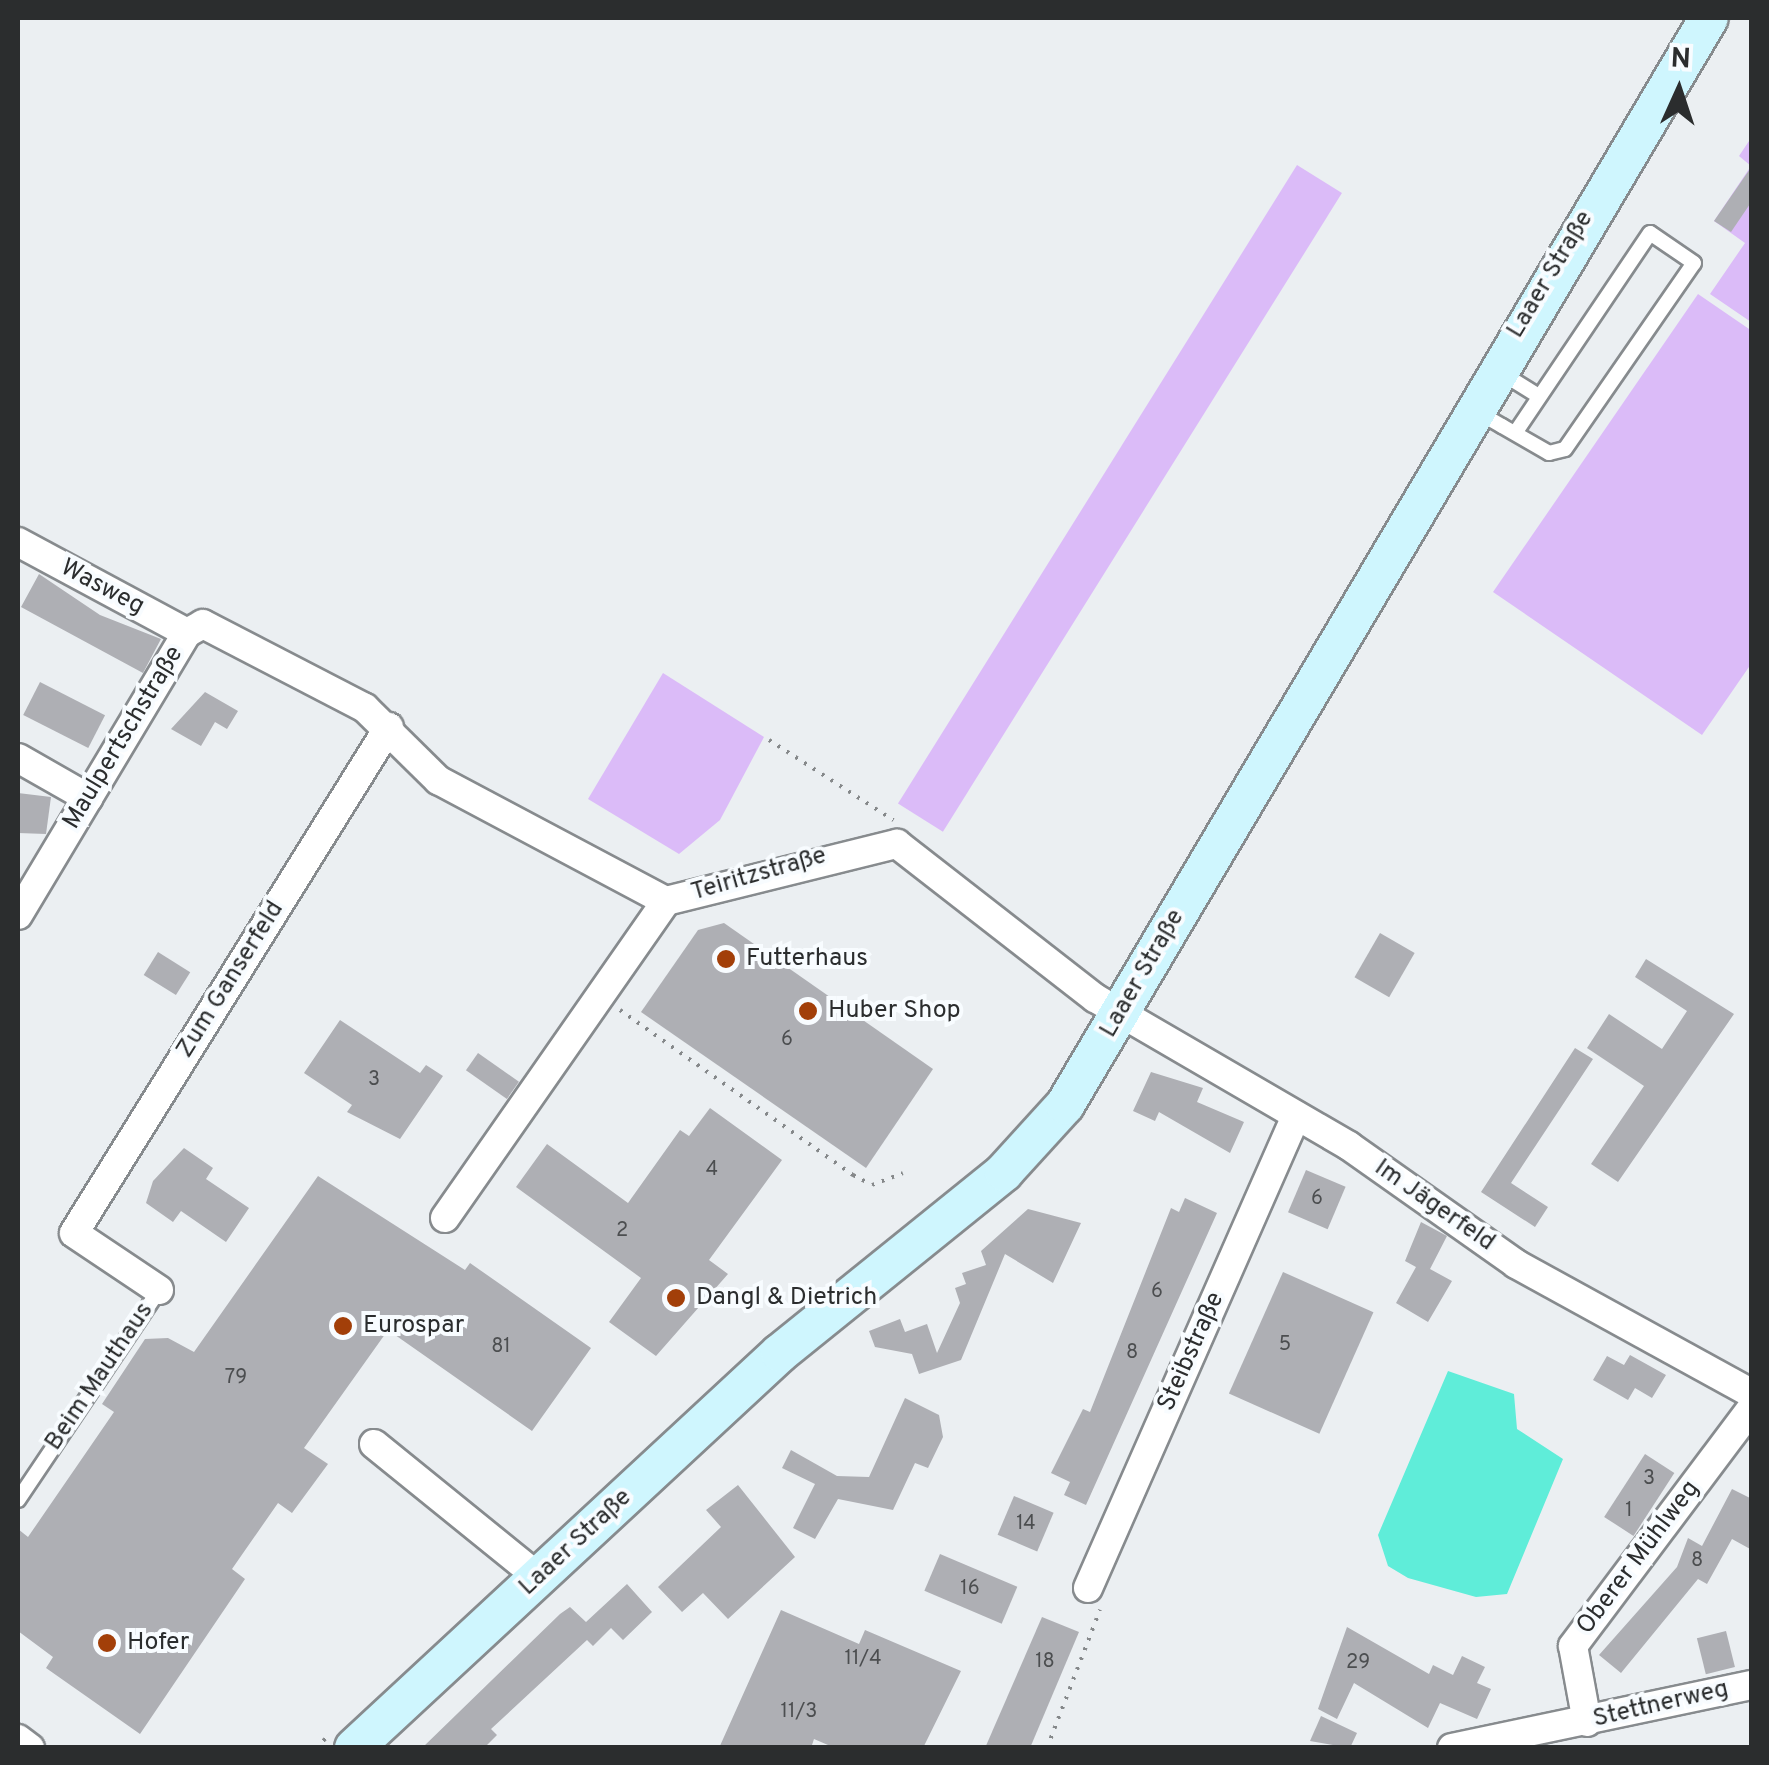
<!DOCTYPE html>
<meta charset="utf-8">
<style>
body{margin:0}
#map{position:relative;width:1769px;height:1765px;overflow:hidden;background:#ebeff2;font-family:Overpass,sans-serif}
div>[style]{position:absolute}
.green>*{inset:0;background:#dbbbf8;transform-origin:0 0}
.water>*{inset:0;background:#5fedd9}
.building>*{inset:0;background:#aeafb4;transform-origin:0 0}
.path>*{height:4px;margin-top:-2px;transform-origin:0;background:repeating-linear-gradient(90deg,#85888a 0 2.5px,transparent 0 10.5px)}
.roads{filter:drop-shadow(2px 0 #878b8e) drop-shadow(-2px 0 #878b8e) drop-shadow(0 2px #878b8e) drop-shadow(0 -2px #878b8e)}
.lane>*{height:14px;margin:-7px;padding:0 7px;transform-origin:7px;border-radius:7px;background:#fff}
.street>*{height:28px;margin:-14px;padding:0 14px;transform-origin:14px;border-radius:14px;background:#fff}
.secondary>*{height:38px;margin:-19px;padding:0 19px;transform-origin:19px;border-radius:19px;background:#cff6fe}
.dots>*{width:28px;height:28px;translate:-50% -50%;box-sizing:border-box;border:5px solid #f8fcff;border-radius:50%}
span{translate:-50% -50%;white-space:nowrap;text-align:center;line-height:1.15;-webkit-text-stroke:8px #f8fcff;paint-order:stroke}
.number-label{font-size:20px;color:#4c4e50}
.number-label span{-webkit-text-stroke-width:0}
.street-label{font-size:25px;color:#2b2d2e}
.poi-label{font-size:25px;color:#2b2d2e}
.left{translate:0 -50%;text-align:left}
.frame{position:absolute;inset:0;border:20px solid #2b2d2e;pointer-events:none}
.north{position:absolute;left:1629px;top:40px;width:100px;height:100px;-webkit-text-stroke:8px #f8fcff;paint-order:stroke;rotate:3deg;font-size:28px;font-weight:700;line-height:40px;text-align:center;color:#2b2d2e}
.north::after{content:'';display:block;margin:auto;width:35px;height:45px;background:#2b2d2e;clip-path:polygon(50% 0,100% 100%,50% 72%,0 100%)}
</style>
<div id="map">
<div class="green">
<i style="clip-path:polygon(1751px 138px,1751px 322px,1710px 294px,1745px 243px,1714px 221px,1751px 166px,1739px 156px)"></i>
<i style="left:1297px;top:165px;width:53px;height:753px;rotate:32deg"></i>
<i style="clip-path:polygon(1698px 294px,1752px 331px,1751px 664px,1702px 735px,1493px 592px)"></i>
<i style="clip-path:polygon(663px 673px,764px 737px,720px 820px,679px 854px,588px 799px)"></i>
</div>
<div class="water">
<i style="clip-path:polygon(1448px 1371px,1514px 1394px,1517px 1429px,1563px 1459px,1507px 1594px,1476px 1597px,1408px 1578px,1388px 1566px,1378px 1535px)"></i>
</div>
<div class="building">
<i style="clip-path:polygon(1752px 166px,1752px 201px,1731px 232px,1714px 221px)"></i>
<i style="clip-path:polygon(39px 574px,100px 615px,161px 639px,143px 673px,21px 607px)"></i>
<i style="left:40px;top:682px;width:73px;height:37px;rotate:27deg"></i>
<i style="clip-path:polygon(205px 692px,238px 711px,227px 729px,215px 722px,201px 746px,171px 729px)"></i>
<i style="clip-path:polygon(18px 793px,51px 797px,46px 834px,18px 833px)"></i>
<i style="clip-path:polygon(724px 923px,933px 1069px,866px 1168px,641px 1012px,698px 930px)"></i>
<i style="left:1380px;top:933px;width:40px;height:51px;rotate:30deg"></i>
<i style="left:158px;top:952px;width:38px;height:27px;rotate:32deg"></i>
<i style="clip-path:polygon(1646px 959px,1734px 1014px,1618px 1182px,1591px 1164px,1644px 1086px,1587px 1048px,1609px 1014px,1662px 1049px,1687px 1011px,1635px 977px)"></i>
<i style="clip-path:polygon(340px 1020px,420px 1073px,426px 1065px,443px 1076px,400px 1139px,347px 1112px,352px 1105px,304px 1073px)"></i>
<i style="clip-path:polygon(1575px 1048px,1593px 1059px,1511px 1183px,1548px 1207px,1535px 1227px,1481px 1192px)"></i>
<i style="left:478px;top:1053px;width:50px;height:21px;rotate:35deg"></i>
<i style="clip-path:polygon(1151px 1072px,1203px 1088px,1197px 1102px,1244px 1122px,1230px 1153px,1159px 1112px,1155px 1121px,1133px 1111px)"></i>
<i style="clip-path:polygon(710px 1108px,782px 1160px,709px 1260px,728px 1274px,656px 1356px,609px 1322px,641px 1278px,516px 1187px,547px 1144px,628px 1203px,680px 1130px,689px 1136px)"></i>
<i style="clip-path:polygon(184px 1148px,213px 1168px,206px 1179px,249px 1208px,226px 1242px,181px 1211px,173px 1222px,146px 1203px,153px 1181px)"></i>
<i style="left:1306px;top:1170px;width:43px;height:46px;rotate:23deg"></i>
<i style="clip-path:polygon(318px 1176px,465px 1270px,470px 1263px,591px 1348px,532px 1431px,388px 1330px,304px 1448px,328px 1464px,292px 1513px,278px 1503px,232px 1569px,245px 1579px,140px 1734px,46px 1668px,53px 1657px,18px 1631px,18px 1529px,28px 1537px,114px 1412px,102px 1404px,145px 1339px,168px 1338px,194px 1352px)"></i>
<i style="clip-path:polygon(1185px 1198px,1217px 1213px,1086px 1505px,1064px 1495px,1070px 1482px,1051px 1473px,1083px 1409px,1090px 1412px,1171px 1208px,1179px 1212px)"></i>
<i style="clip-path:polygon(1028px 1209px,1081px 1223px,1053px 1283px,1005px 1254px,961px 1360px,919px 1374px,912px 1354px,875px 1347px,869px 1331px,900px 1319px,905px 1332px,927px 1324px,937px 1353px,960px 1303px,955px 1288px,966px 1284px,962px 1273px,986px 1265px,981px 1251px)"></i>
<i style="clip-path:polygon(1421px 1222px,1447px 1236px,1430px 1269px,1452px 1281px,1428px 1322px,1396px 1303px,1416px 1267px,1405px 1261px)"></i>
<i style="left:1283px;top:1272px;width:99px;height:133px;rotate:24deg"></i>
<i style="clip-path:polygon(1630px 1355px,1666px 1375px,1652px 1398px,1635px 1388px,1628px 1400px,1593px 1380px,1607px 1356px,1624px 1365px)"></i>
<i style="clip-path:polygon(905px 1398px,939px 1415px,943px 1437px,928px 1468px,915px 1463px,893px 1510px,838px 1499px,815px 1539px,793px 1528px,815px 1484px,782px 1468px,791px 1450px,837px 1476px,869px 1477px)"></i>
<i style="left:1645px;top:1454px;width:35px;height:75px;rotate:33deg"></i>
<i style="clip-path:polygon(738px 1485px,795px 1557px,728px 1619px,703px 1593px,682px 1612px,658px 1587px,721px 1527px,706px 1510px)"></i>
<i style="clip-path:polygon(1732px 1489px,1752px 1499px,1752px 1550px,1732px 1539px,1707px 1584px,1698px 1579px,1621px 1673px,1599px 1655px,1677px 1567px,1688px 1538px,1702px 1546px)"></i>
<i style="left:1014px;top:1496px;width:43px;height:42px;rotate:23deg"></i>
<i style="left:940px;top:1554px;width:84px;height:40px;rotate:23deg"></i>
<i style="clip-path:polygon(627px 1584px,652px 1612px,623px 1640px,611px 1628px,593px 1646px,587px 1640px,491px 1729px,497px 1735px,484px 1748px,422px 1748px,560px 1614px,570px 1607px,586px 1622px)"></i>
<i style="clip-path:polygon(781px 1610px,859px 1644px,865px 1630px,961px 1671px,923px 1748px,835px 1748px,814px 1739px,811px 1748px,719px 1748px)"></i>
<i style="clip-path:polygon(1042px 1617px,1079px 1632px,1030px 1748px,985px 1748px)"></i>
<i style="clip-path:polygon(1347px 1627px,1429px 1674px,1433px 1665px,1453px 1675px,1462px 1656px,1485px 1667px,1477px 1683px,1491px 1689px,1477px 1719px,1440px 1703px,1428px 1728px,1354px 1683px,1337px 1719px,1318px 1709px)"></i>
<i style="left:1726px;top:1631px;width:37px;height:30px;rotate:76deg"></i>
<i style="clip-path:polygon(1321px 1716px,1357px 1733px,1350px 1748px,1310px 1741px)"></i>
</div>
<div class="path">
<i style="left:769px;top:740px;width:148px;rotate:32.8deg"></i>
<i style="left:620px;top:1010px;width:286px;rotate:35.3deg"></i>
<i style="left:853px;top:1175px;width:21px;rotate:28deg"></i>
<i style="left:872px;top:1185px;width:33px;rotate:-21deg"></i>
<i style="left:316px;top:1748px;width:14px;rotate:-45deg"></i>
<i style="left:1047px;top:1748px;width:148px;rotate:-69deg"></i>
</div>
<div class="roads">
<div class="lane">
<i style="left:1500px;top:372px;width:44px;rotate:31.9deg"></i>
<i style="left:1476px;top:411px;width:30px;rotate:30deg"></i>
<i style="left:1502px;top:426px;width:54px;rotate:29.9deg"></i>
<i style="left:1549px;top:453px;width:16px;rotate:-14deg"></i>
<i style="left:1565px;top:449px;width:226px;rotate:-55.3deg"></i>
<i style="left:1694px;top:263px;width:53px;rotate:-145.7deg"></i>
<i style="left:1650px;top:233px;width:241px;rotate:124deg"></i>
<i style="left:18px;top:1500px;width:253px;rotate:-56.1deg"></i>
</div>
<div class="street">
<i style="left:18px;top:542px;width:192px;rotate:28.3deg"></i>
<i style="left:18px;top:758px;width:81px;rotate:29.7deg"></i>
<i style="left:18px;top:915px;width:329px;rotate:-59.1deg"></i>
<i style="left:187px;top:633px;width:18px;rotate:-29deg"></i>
<i style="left:203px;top:624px;width:182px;rotate:27.4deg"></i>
<i style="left:365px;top:708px;width:103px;rotate:44.6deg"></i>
<i style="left:438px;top:780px;width:258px;rotate:28deg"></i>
<i style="left:445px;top:1218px;width:386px;rotate:-55.1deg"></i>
<i style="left:666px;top:901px;width:238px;rotate:-13.9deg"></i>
<i style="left:897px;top:844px;width:251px;rotate:37.9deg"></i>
<i style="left:1095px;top:998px;width:294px;rotate:30.2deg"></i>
<i style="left:1349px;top:1146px;width:204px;rotate:35.2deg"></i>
<i style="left:1516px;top:1264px;width:269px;rotate:28.8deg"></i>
<i style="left:159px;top:1290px;width:102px;rotate:-146.2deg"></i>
<i style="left:74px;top:1233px;width:596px;rotate:-58.1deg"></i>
<i style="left:374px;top:1444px;width:211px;rotate:39deg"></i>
<i style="left:1088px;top:1588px;width:516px;rotate:-66.22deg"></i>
<i style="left:1587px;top:1722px;width:77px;rotate:-100.4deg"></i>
<i style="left:1573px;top:1646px;width:298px;rotate:-53.1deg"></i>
<i style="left:18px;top:1739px;width:15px;rotate:37deg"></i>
<i style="left:1452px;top:1748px;width:307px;rotate:-11.9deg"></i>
</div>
<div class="secondary">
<i style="left:354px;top:1748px;width:581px;rotate:-42.84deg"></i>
<i style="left:780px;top:1353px;width:288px;rotate:-38.9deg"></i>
<i style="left:1004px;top:1172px;width:91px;rotate:-47.7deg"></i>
<i style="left:1065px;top:1105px;width:1263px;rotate:-59.36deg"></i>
</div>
</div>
<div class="dots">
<i style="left:726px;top:959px;background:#a23f09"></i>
<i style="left:808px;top:1011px;background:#a23f09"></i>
<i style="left:676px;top:1298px;background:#a23f09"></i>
<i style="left:343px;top:1326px;background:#a23f09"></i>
<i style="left:107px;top:1643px;background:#a23f09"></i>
</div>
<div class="number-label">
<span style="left:787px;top:1040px">6</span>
<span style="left:374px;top:1080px">3</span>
<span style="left:712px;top:1170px">4</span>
<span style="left:1317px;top:1199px">6</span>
<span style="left:622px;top:1231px">2</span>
<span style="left:1157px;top:1292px">6</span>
<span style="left:1285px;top:1345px">5</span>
<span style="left:501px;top:1347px">81</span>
<span style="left:1132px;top:1353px">8</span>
<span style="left:236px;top:1378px">79</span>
<span style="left:1649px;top:1479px">3</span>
<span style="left:1629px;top:1511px">1</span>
<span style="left:1026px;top:1524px">14</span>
<span style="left:1697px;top:1561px">8</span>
<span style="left:970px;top:1589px">16</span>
<span style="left:863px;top:1659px">11/4</span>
<span style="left:1045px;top:1662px">18</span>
<span style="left:1358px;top:1663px">29</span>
<span style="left:799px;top:1712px">11/3</span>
</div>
<div class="street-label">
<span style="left:1551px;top:275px;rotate:-59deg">Laaer Straße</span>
<span style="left:102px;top:588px;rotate:28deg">Wasweg</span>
<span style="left:124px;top:738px;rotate:-59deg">Maulpertschstraße</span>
<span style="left:759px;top:875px;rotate:-16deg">Teiritzstraße</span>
<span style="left:1143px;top:974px;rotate:-60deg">Laaer Straße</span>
<span style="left:231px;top:980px;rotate:-58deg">Zum Ganserfeld</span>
<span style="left:1434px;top:1206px;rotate:35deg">Im Jägerfeld</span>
<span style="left:1192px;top:1352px;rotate:-66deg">Steibstraße</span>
<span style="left:100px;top:1377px;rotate:-56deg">Beim Mauthaus</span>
<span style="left:576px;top:1543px;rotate:-43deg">Laaer Straße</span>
<span style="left:1639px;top:1558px;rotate:-53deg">Oberer Mühlweg</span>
<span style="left:1661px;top:1705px;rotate:-13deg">Stettnerweg</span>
</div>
<div class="poi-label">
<span class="left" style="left:746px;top:959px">Futterhaus</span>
<span class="left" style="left:828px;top:1011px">Huber Shop</span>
<span class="left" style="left:696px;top:1298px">Dangl &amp; Dietrich</span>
<span class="left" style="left:363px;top:1326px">Eurospar</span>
<span class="left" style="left:127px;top:1643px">Hofer</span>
</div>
<div class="frame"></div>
<div class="north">N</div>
</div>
